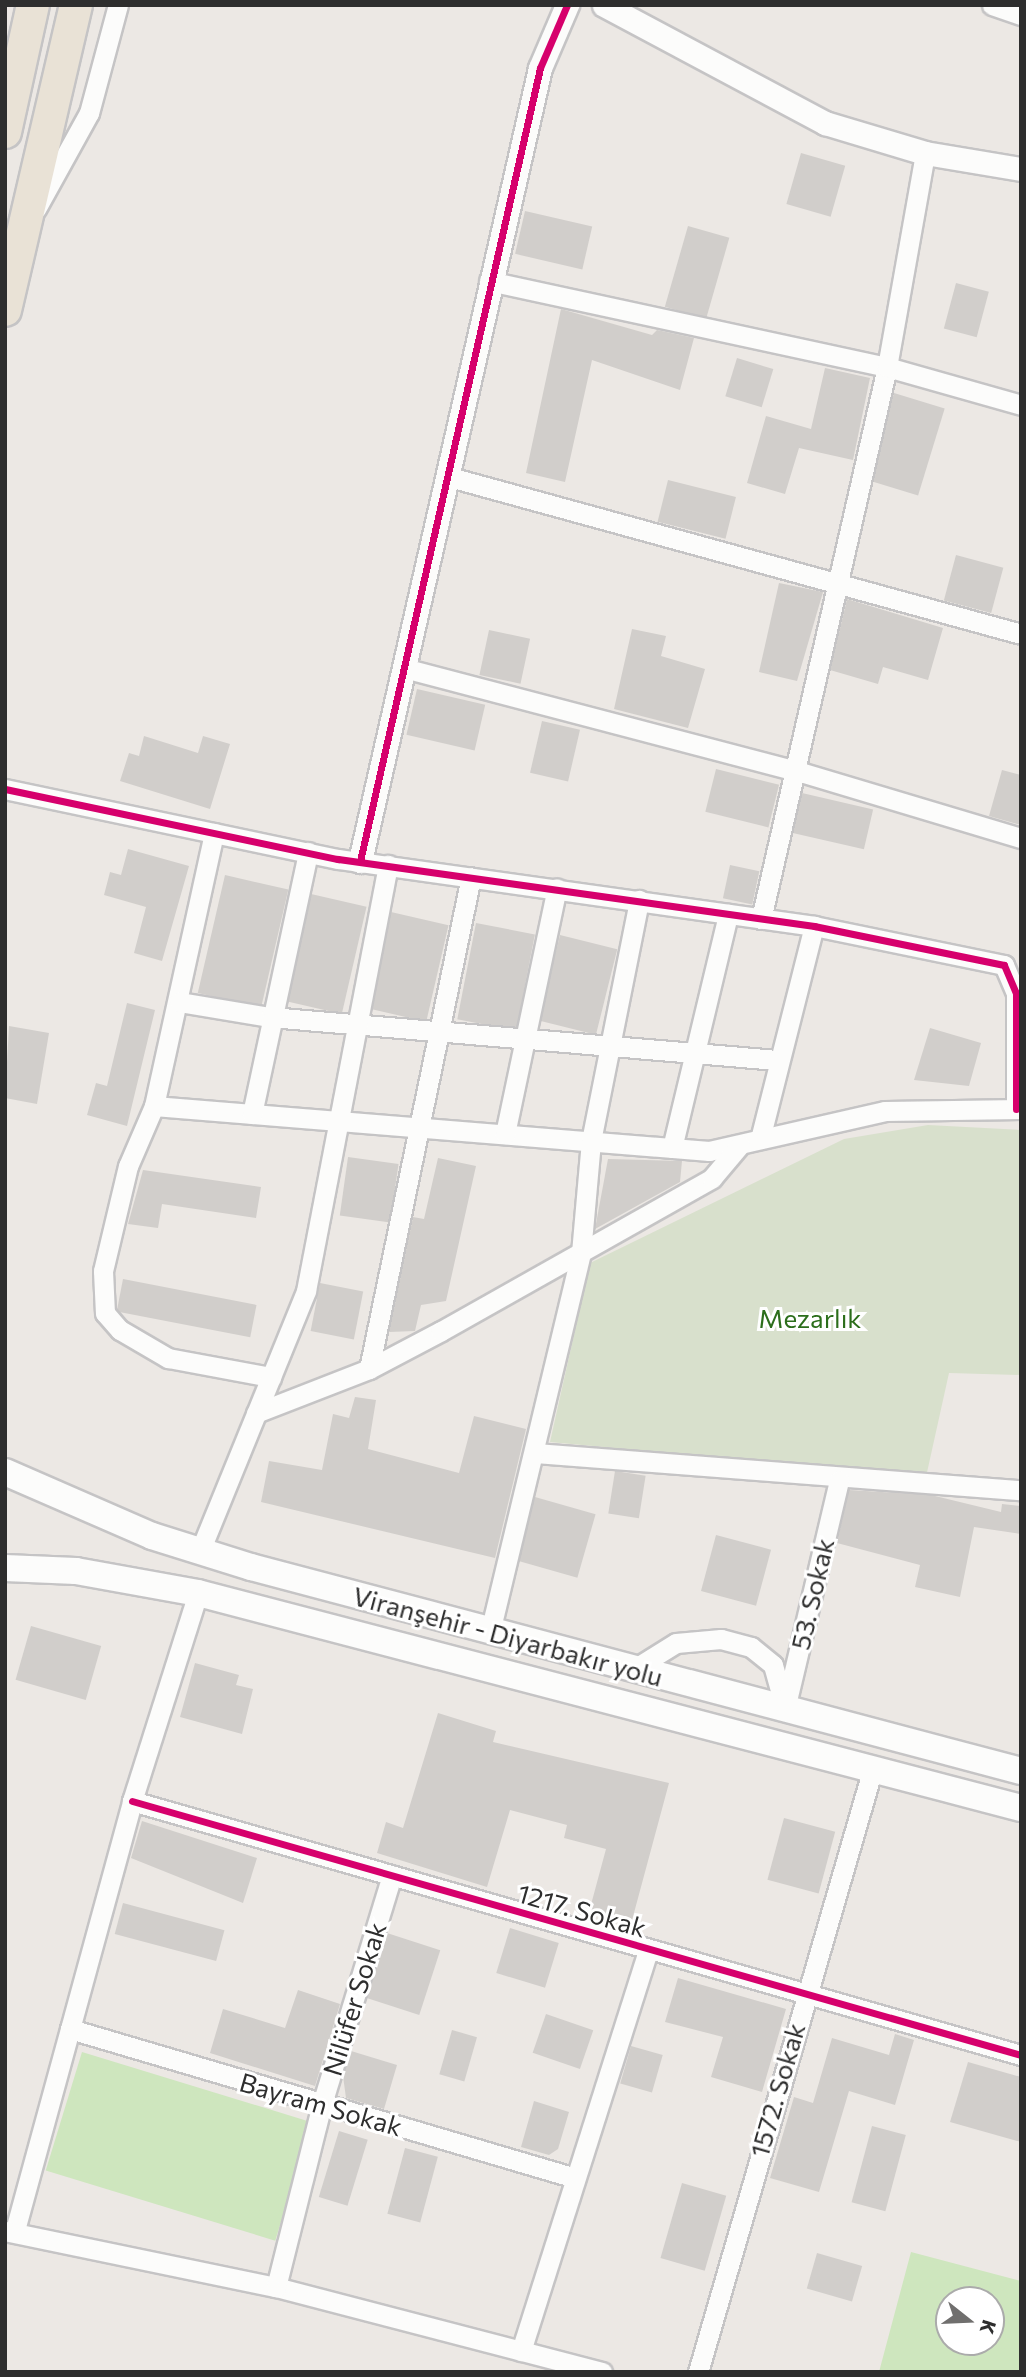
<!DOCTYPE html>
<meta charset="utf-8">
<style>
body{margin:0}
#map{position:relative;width:1026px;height:2377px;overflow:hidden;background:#ece8e4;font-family:Commissioner,sans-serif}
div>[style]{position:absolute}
.green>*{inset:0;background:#cee6be;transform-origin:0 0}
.cemetery>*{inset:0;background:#d8e0cc}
.building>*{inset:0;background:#d1cecb;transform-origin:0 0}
.roads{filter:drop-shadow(2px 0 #c5c4c5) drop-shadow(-2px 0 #c5c4c5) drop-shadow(0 2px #c5c4c5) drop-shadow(0 -2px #c5c4c5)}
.minor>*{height:19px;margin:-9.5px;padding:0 9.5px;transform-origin:9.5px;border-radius:9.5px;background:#fcfcfb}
.tertiary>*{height:23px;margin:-11.5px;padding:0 11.5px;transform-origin:11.5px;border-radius:11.5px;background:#fcfcfb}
.secondary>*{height:26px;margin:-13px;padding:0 13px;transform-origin:13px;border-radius:13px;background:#fcfcfb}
.trunk>*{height:32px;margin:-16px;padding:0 16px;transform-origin:16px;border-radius:16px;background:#e9e2d6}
.cycleway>*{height:7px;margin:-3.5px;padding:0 3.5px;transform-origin:3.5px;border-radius:3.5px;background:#d6006c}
span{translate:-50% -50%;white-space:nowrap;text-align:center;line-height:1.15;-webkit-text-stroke:6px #fff;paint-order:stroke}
.park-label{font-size:26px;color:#2c6e1b}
.street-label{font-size:26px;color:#2e2e2e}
.frame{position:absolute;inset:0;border:7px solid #2e2e2e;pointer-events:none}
.north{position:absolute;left:935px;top:2286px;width:70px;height:70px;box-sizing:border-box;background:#fff;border:2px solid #ababab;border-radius:50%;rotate:108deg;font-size:19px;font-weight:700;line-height:28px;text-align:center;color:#2e2e2e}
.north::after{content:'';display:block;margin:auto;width:24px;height:32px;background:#706f6e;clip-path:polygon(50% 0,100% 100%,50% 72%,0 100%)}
</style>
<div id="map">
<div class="green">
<i style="left:82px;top:2052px;width:240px;height:124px;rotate:17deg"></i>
<i style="clip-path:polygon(evenodd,911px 2252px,1021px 2281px,1021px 2372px,879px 2372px,911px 2252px,949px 2300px,991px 2300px,991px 2342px,949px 2342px,949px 2300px)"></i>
</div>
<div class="cemetery">
<i style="clip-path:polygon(928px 1125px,1021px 1130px,1021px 1375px,949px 1373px,926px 1477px,550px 1442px,590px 1263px,844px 1139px)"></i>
</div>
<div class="building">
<i style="left:801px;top:153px;width:46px;height:53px;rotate:16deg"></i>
<i style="left:525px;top:211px;width:69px;height:44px;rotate:13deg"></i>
<i style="left:688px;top:226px;width:43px;height:84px;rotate:16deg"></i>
<i style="left:956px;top:283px;width:34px;height:47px;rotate:15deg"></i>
<i style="clip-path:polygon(561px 309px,652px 335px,657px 330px,694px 338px,680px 390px,592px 360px,565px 482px,526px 473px)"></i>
<i style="left:737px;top:358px;width:38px;height:40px;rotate:17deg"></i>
<i style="clip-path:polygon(825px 368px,870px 378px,853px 460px,799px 448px,785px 494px,747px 483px,766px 416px,811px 429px)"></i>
<i style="left:894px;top:393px;width:53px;height:91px;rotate:17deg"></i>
<i style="left:668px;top:480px;width:70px;height:43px;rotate:14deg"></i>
<i style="left:956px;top:555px;width:49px;height:47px;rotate:15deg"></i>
<i style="clip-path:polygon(779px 583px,823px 592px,797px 681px,759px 672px)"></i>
<i style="clip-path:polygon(847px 599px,943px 628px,928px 680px,883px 667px,878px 684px,830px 670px)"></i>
<i style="clip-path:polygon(632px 629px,666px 636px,661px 656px,705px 669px,688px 728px,614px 709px)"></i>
<i style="left:489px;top:630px;width:42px;height:46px;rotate:12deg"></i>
<i style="left:417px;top:689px;width:70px;height:47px;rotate:13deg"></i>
<i style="left:542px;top:721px;width:39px;height:53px;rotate:13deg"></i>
<i style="clip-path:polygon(144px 736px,198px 753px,203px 736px,230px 744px,210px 809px,120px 781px,129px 753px,139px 756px)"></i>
<i style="left:716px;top:769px;width:65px;height:44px;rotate:14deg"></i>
<i style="clip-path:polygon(1002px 770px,1021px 775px,1021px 825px,989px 816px)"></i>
<i style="left:802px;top:793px;width:73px;height:41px;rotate:13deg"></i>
<i style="clip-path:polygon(128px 849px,189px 866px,162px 961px,134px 953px,146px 907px,104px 895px,110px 872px,121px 875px)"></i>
<i style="left:730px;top:865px;width:30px;height:34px;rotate:12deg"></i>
<i style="left:225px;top:875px;width:65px;height:121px;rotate:13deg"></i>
<i style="left:311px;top:894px;width:57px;height:110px;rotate:13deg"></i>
<i style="left:391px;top:912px;width:59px;height:99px;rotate:13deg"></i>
<i style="left:476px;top:923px;width:60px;height:98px;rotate:11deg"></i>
<i style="left:560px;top:935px;width:59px;height:88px;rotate:14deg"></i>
<i style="clip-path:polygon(127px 1003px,155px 1010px,127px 1126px,87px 1115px,96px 1083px,107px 1086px)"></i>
<i style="clip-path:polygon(9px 1026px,49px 1033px,37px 1104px,5px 1098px)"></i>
<i style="clip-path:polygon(930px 1028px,981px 1043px,969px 1086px,914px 1080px)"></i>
<i style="left:348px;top:1157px;width:51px;height:59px;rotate:8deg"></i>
<i style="clip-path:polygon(438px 1158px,476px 1166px,446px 1301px,421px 1305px,415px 1331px,389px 1332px,413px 1217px,424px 1219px)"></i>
<i style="clip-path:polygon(608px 1159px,682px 1161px,680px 1182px,595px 1229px)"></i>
<i style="clip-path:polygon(143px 1170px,261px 1187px,256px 1218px,162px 1204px,158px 1228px,128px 1224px)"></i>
<i style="left:123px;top:1279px;width:136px;height:33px;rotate:11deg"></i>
<i style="left:320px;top:1283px;width:44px;height:49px;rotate:11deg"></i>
<i style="clip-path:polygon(355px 1397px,376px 1400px,368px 1449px,459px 1473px,474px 1416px,526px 1429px,495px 1558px,261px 1502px,269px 1461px,322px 1470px,333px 1414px,349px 1418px)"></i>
<i style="left:615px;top:1471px;width:31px;height:43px;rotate:9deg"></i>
<i style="clip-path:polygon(849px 1490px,931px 1495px,1001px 1512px,1002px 1504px,1021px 1506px,1021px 1534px,974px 1527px,960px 1597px,915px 1587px,920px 1565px,837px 1543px)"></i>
<i style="left:535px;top:1497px;width:63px;height:66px;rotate:16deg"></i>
<i style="left:716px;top:1535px;width:57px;height:58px;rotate:15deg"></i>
<i style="left:31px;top:1626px;width:73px;height:56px;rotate:16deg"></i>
<i style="clip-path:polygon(195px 1663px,239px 1675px,236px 1685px,253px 1689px,242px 1734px,180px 1717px)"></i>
<i style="clip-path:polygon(438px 1713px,496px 1731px,493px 1742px,669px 1783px,631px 1924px,589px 1912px,606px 1849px,564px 1838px,567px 1825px,510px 1810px,487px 1887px,377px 1853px,386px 1822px,403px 1828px)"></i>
<i style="left:784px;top:1818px;width:53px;height:64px;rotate:15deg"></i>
<i style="clip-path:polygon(142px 1821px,257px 1858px,243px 1903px,131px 1858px)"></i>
<i style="left:123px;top:1903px;width:105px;height:32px;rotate:15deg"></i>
<i style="left:510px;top:1928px;width:51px;height:47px;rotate:17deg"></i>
<i style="left:387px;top:1933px;width:56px;height:68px;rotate:18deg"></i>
<i style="clip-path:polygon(678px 1978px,786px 2009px,762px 2092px,711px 2077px,723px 2037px,665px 2022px)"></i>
<i style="clip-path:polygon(298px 1990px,340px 2004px,315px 2086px,210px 2053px,223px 2009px,285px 2028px)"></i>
<i style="left:546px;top:2014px;width:50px;height:41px;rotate:19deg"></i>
<i style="left:452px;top:2030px;width:26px;height:46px;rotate:16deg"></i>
<i style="clip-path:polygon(895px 2034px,914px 2040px,895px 2105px,849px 2091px,819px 2192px,770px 2178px,794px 2097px,813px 2103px,832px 2038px,889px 2055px)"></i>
<i style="left:631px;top:2046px;width:33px;height:39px;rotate:16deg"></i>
<i style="clip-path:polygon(351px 2051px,397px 2065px,384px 2109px,346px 2098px,343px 2076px)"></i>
<i style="clip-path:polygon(968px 2062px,1021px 2077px,1021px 2142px,950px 2122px)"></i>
<i style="clip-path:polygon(534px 2101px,569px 2112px,558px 2149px,549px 2155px,521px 2147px)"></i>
<i style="left:872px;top:2126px;width:35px;height:79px;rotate:15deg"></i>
<i style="left:339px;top:2131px;width:30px;height:69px;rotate:17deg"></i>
<i style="left:405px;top:2148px;width:34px;height:68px;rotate:15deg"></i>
<i style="left:682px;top:2183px;width:46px;height:78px;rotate:16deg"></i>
<i style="left:817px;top:2253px;width:47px;height:37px;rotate:16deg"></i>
</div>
<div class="roads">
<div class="minor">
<i style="left:992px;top:5px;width:31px;rotate:19deg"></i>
<i style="left:36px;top:209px;width:110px;rotate:-61.1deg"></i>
<i style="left:89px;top:113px;width:112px;rotate:-75deg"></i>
<i style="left:489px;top:281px;width:407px;rotate:12.2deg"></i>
<i style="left:887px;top:367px;width:139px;rotate:15.8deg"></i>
<i style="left:446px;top:476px;width:596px;rotate:15.36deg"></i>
<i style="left:404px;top:668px;width:406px;rotate:14.7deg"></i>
<i style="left:797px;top:771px;width:234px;rotate:16.7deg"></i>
<i style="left:5px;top:789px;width:340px;rotate:11.9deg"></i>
<i style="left:338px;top:859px;width:481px;rotate:8deg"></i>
<i style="left:814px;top:926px;width:194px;rotate:11.6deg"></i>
<i style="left:1004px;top:965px;width:30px;rotate:67deg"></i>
<i style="left:1016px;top:993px;width:116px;rotate:90deg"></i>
<i style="left:214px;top:833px;width:280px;rotate:102.4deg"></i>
<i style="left:154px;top:1106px;width:65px;rotate:113.4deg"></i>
<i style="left:128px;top:1166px;width:108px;rotate:103.4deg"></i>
<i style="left:103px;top:1271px;width:42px;rotate:87.3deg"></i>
<i style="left:105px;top:1313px;width:23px;rotate:49deg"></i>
<i style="left:120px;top:1330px;width:56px;rotate:30.3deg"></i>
<i style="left:168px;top:1358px;width:105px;rotate:10.5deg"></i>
<i style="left:761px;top:919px;width:566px;rotate:-77.14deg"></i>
<i style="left:887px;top:367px;width:217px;rotate:-79.9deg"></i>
<i style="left:179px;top:1002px;width:92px;rotate:9.4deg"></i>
<i style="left:270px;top:1017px;width:509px;rotate:4.85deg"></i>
<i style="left:154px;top:1106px;width:557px;rotate:4.64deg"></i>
<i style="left:709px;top:1151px;width:180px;rotate:-12.8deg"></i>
<i style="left:885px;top:1111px;width:136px;rotate:-0.8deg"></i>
<i style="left:252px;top:1114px;width:268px;rotate:-77.9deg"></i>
<i style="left:505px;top:1134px;width:251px;rotate:-78.1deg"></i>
<i style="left:760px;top:1139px;width:220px;rotate:-75.8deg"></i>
<i style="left:672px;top:1148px;width:241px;rotate:-76.5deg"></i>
<i style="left:369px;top:1369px;width:502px;rotate:-78.29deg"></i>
<i style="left:256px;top:1413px;width:121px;rotate:-21.3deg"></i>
<i style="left:369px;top:1369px;width:81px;rotate:-27.8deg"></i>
<i style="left:441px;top:1331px;width:311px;rotate:-29.4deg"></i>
<i style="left:712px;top:1178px;width:43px;rotate:-49.7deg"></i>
<i style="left:535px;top:1453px;width:487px;rotate:4.4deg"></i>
<i style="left:200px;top:1551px;width:281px;rotate:-67.8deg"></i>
<i style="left:306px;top:1291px;width:434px;rotate:-79.1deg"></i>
<i style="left:490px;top:1632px;width:390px;rotate:-76.5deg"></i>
<i style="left:581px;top:1253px;width:112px;rotate:-84.9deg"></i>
<i style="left:591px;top:1141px;width:246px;rotate:-78.7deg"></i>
<i style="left:634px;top:1669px;width:49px;rotate:-31.8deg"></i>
<i style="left:676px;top:1643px;width:45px;rotate:-5.1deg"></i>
<i style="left:721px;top:1639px;width:31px;rotate:15deg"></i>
<i style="left:751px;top:1647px;width:28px;rotate:39deg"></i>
<i style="left:773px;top:1665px;width:45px;rotate:74.4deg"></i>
<i style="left:785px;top:1709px;width:235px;rotate:-76.7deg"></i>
<i style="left:132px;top:1801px;width:925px;rotate:15.95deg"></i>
<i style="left:70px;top:2029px;width:523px;rotate:16.43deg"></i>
<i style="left:15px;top:2230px;width:445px;rotate:-74.7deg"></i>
<i style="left:132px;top:1801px;width:218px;rotate:-72.4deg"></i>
<i style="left:5px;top:2231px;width:277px;rotate:11.7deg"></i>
<i style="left:276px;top:2287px;width:337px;rotate:14.6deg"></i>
<i style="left:276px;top:2287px;width:189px;rotate:-75.9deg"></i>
<i style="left:322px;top:2104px;width:239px;rotate:-73deg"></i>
<i style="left:521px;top:2351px;width:420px;rotate:-72.4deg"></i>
<i style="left:698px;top:2372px;width:629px;rotate:-73.84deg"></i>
</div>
<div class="tertiary">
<i style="left:604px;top:5px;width:251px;rotate:28.1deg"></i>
<i style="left:825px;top:123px;width:104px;rotate:16.7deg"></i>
<i style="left:925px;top:153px;width:97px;rotate:9.5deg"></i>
<i style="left:360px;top:861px;width:813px;rotate:-77.21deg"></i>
<i style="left:540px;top:68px;width:69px;rotate:-66.8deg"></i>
</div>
<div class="secondary">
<i style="left:5px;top:1472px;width:160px;rotate:23.5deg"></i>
<i style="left:152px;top:1536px;width:104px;rotate:17.4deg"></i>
<i style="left:251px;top:1567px;width:797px;rotate:14.84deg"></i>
<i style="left:5px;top:1568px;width:71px;rotate:2.4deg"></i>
<i style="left:76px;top:1571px;width:124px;rotate:10.2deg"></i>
<i style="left:198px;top:1593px;width:851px;rotate:14.64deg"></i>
</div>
<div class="trunk">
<i style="left:5px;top:132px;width:130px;rotate:-77.6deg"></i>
<i style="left:5px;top:310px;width:313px;rotate:-76.9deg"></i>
</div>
</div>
<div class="cycleway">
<i style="left:5px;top:789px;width:340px;rotate:11.9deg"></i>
<i style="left:338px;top:859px;width:481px;rotate:8deg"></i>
<i style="left:814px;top:926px;width:194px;rotate:11.6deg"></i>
<i style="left:1004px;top:965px;width:30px;rotate:67deg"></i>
<i style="left:1016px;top:993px;width:116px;rotate:90deg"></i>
<i style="left:360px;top:861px;width:813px;rotate:-77.21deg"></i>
<i style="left:540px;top:68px;width:69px;rotate:-66.8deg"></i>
<i style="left:132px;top:1801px;width:925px;rotate:15.95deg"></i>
</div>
<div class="park-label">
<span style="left:810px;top:1318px">Mezarlık</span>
</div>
<div class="street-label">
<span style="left:812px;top:1594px;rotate:-77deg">53. Sokak</span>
<span style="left:508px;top:1636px;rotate:15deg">Viranşehir - Diyarbakır yolu</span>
<span style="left:582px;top:1910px;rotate:16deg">1217. Sokak</span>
<span style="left:354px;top:1999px;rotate:-73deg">Nilüfer Sokak</span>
<span style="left:777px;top:2090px;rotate:-74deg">1572. Sokak</span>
<span style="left:321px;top:2104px;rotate:16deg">Bayram Sokak</span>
</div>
<div class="frame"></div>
<div class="north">K</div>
</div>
